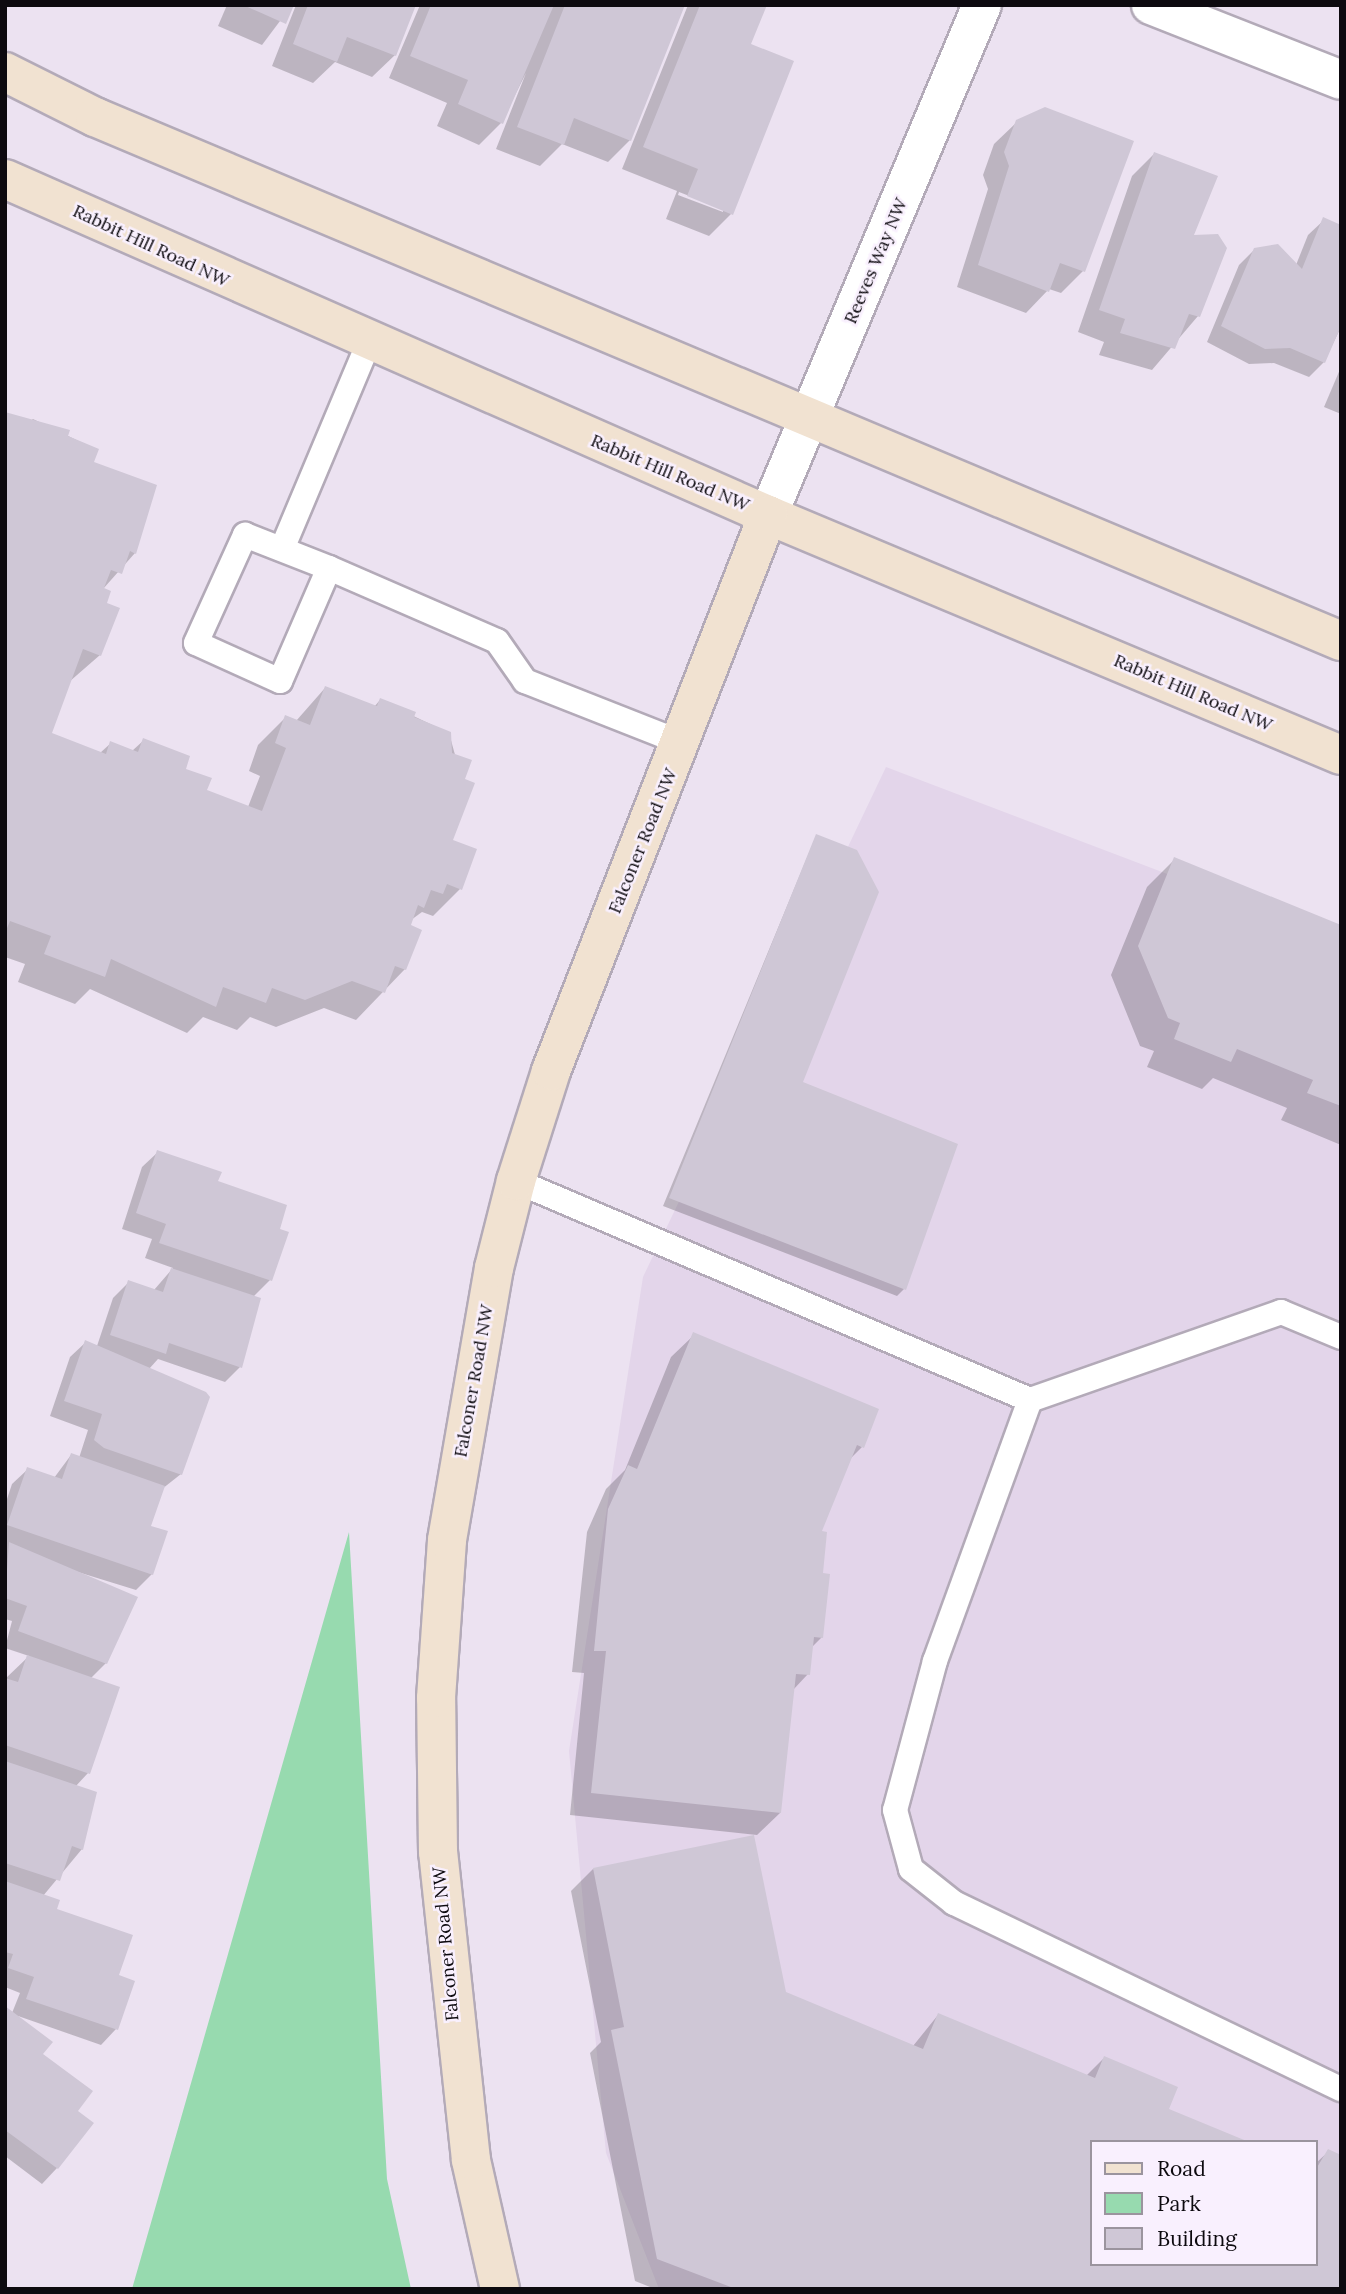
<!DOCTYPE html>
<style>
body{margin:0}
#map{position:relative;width:1346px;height:2294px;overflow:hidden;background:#ece2f1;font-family:Lora,serif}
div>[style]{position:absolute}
.built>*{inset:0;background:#e3d5ea}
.green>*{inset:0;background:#97daaf}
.shadow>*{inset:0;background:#0003}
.building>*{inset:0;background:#cfc7d6}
.roads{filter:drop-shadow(2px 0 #b3aab8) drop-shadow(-2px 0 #b3aab8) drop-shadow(0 2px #b3aab8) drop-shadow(0 -2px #b3aab8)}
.lane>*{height:24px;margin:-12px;padding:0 12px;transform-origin:12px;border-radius:12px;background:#fff}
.street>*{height:38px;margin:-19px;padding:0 19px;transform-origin:19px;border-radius:19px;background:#fff}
.secondary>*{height:38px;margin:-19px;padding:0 19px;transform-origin:19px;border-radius:19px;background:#f1e2d1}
span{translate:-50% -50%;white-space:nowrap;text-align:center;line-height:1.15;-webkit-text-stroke:5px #f9f0fe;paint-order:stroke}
.street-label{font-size:18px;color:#0d0a0f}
.frame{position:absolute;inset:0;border:7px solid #0d0a0f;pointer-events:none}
.legend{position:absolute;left:1090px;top:2140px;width:228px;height:126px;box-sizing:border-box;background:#f9f0fe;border:2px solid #9b949e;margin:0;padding:9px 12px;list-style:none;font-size:21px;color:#0d0a0f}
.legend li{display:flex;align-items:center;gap:14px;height:35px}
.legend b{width:35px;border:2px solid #9b949e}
</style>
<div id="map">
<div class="built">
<i style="clip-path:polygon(evenodd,886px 767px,1341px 940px,1341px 2289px,659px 2289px,606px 2153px,569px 1751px,643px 1277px,886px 767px,1092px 2142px,1316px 2142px,1316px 2264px,1092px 2264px,1092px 2142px)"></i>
</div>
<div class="green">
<i style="clip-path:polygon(349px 1532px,387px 2179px,411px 2289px,132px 2289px)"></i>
</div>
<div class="shadow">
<i style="clip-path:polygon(227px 5px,292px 5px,262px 45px,218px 26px)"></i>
<i style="clip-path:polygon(296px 5px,414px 5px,395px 55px,372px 77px,335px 62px,313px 83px,272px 66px)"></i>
<i style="clip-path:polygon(420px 5px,684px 5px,630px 140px,608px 162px,562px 144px,540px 166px,496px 149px,526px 73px,501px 123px,479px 145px,437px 126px,447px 103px,389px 78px)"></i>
<i style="clip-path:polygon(evenodd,688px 5px,765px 5px,749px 45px,731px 214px,709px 236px,666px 219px,677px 191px,622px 169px,688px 5px,679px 192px,723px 209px,723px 212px,678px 195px,679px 192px)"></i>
<i style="clip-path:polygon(1017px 122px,1083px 271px,1061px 293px,1049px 289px,1026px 313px,957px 287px,988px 189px,983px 175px,994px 144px)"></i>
<i style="clip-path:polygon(1154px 154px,1192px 236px,1198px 316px,1152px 370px,1099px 355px,1104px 342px,1078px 332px,1132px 176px)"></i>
<i style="clip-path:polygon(1324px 220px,1341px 227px,1341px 327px,1324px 362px,1309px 377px,1274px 363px,1249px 364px,1207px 342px,1239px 265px,1255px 249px,1296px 265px,1308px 235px)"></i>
<i style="clip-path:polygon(1341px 367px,1341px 414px,1324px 407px)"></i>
<i style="clip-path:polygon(5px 414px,28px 423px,33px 419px,97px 450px,92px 463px,135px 553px,103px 589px,100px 655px,69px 682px,49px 734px,100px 753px,111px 743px,132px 751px,144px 740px,205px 791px,248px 807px,260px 776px,249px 771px,258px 745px,286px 717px,296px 721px,325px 688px,374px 707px,380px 700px,449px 733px,462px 780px,451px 841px,460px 889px,433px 916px,422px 912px,411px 920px,405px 969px,356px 1020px,324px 1008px,276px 1027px,250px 1017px,237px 1030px,203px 1017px,187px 1033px,90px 989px,75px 1004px,18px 982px,25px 964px,5px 957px)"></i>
<i style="clip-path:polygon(816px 836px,801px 1083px,904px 1289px,897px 1296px,663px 1206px)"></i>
<i style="clip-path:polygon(1175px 859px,1341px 927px,1341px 1145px,1281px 1120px,1287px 1108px,1213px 1078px,1202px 1089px,1147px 1067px,1154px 1051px,1140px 1046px,1111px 975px,1147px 887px)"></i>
<i style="clip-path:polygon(158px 1152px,216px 1182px,277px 1230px,270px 1280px,253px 1297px,240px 1367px,225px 1382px,158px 1359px,149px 1369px,181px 1474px,162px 1489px,149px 1527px,152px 1574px,136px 1590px,68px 1569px,106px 1663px,90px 1679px,88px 1773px,75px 1787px,82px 1849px,43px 1896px,117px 1976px,133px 1982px,116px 2029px,101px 2045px,18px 2016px,75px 2112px,57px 2168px,42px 2184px,5px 2156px,5px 2008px,12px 2013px,20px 1993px,5px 1987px,5px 1679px,29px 1656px,5px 1648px,12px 1621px,5px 1619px,5px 1505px,12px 1484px,28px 1469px,54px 1478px,71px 1455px,79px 1458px,88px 1430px,50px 1416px,70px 1357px,86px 1342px,97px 1346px,113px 1298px,129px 1282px,154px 1290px,173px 1268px,145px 1258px,152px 1239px,122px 1229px,142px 1167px)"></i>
<i style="clip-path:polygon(694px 1335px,862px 1447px,849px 1460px,819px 1533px,822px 1637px,811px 1648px,808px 1674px,793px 1690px,780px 1813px,757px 1835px,570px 1815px,584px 1673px,572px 1672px,587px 1532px,606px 1489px,625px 1470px,671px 1357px)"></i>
<i style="clip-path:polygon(593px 1869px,784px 1994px,913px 2046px,938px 2015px,1086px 2076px,1104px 2058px,1092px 2142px,1092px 2264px,1316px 2264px,1316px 2163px,1328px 2152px,1341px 2289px,655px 2289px,635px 2281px,590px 2053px,601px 2042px,571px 1891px)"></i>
</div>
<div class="building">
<i style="clip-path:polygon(243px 5px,294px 5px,286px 24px)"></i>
<i style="clip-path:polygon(308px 5px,416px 5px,396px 56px,347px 37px,337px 62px,293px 44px)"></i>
<i style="clip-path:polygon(431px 5px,554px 5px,503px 124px,458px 104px,468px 80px,410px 56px)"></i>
<i style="clip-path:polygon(565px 5px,685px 5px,631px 141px,574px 118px,564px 145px,517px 127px)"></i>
<i style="clip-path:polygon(700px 5px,767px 5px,751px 44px,794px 61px,733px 215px,687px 196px,698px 169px,643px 147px)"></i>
<i style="clip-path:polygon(1045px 107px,1134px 141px,1085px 272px,1060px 263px,1049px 292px,978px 265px,1009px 166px,1004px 152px,1016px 120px)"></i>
<i style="clip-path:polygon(1154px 152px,1218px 176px,1194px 235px,1218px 234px,1227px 248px,1200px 317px,1189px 314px,1175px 349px,1120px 333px,1125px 319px,1099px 310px)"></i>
<i style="clip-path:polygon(1323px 217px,1341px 225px,1341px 326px,1325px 363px,1290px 348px,1265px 349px,1221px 326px,1254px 248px,1278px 244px,1302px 269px)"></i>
<i style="clip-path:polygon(5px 412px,70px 430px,68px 436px,99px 449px,94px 462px,157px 485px,136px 554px,130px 551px,122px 574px,111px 570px,104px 588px,111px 591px,107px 603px,120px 608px,101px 656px,83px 649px,52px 733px,106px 754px,110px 741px,138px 752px,143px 738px,190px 756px,186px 769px,212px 778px,207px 790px,262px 811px,286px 748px,275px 743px,285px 715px,310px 725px,325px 686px,377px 706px,380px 698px,416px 712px,414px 717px,451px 732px,452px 753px,472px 760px,465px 779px,475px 783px,453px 840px,477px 849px,462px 890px,447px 884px,443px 894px,431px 890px,424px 908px,418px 905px,411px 925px,422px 930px,406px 970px,395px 966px,385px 993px,352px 981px,305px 1000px,272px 988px,266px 1003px,223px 987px,216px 1007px,111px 959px,105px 977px,44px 954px,51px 936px,10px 921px,5px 933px)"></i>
<i style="clip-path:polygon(816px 834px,857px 850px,879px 892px,803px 1082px,958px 1144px,906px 1290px,669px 1198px)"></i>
<i style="clip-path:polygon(1174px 857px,1341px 925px,1341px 1106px,1307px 1093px,1313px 1080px,1237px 1049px,1231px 1062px,1174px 1039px,1180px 1023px,1168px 1018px,1138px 946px)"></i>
<i style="clip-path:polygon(157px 1150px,222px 1172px,218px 1181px,287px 1205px,280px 1229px,289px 1232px,272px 1281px,159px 1243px,166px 1224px,136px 1213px)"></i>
<i style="clip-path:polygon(171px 1268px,261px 1298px,242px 1368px,169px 1343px,166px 1354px,110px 1335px,128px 1280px,163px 1292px)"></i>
<i style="clip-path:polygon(693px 1332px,879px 1409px,864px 1448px,857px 1445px,822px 1531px,827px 1532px,823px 1573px,830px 1574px,823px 1638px,814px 1637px,810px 1675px,796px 1674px,781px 1813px,591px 1793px,606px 1651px,594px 1651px,608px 1509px,628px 1465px,637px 1469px)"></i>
<i style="clip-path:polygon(85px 1340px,206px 1392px,210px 1397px,182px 1475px,104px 1448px,94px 1440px,102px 1414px,64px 1401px)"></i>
<i style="clip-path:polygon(71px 1453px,165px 1486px,151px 1526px,168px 1531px,153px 1575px,7px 1525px,27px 1467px,62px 1479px)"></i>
<i style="clip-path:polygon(9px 1542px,138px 1597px,107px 1664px,18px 1631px,27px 1606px,5px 1598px)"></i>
<i style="clip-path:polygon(27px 1655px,120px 1687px,90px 1774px,5px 1745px,5px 1678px,18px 1682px)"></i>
<i style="clip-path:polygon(5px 1761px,97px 1792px,83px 1850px,72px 1846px,60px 1881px,5px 1863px)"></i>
<i style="clip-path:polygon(754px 1835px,786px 1992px,923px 2049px,938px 2013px,1095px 2078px,1104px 2056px,1178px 2087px,1169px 2109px,1249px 2142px,1092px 2142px,1092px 2264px,1316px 2264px,1316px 2169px,1328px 2149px,1341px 2155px,1341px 2289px,736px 2289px,657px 2259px,611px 2030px,624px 2027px,593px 1868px)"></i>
<i style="clip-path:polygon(5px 1881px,60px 1900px,57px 1909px,133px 1935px,119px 1975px,135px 1981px,118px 2030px,26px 1999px,34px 1977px,8px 1968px,13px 1954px,5px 1952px)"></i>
<i style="clip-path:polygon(5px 2006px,53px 2042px,43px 2054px,93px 2091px,78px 2111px,94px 2123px,58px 2169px,5px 2130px)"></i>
</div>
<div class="roads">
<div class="lane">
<i style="left:282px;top:549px;width:225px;rotate:-67.2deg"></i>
<i style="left:329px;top:568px;width:123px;rotate:113.4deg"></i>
<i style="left:280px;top:681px;width:92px;rotate:-155.7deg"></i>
<i style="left:196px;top:643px;width:119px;rotate:-65.6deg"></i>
<i style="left:245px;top:535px;width:90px;rotate:21.4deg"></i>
<i style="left:329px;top:568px;width:183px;rotate:23.5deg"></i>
<i style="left:497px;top:641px;width:49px;rotate:55deg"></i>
<i style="left:525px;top:681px;width:169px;rotate:21.5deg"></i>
<i style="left:516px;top:1181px;width:559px;rotate:23.08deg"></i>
<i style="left:1030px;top:1400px;width:278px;rotate:110deg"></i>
<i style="left:935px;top:1661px;width:154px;rotate:105deg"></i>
<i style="left:895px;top:1810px;width:61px;rotate:74.8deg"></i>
<i style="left:911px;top:1869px;width:55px;rotate:38.3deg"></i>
<i style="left:954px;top:1903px;width:429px;rotate:25.7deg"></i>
<i style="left:1030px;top:1400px;width:266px;rotate:-19.3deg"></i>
<i style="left:1281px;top:1312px;width:65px;rotate:22.6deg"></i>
</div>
<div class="street">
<i style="left:1151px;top:5px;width:204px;rotate:21.5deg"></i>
<i style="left:768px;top:515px;width:553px;rotate:-67.24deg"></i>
</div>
<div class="secondary">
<i style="left:5px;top:72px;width:101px;rotate:26.6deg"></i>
<i style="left:95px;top:117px;width:1352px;rotate:22.81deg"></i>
<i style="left:5px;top:179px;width:834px;rotate:23.77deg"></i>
<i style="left:768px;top:515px;width:621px;rotate:22.73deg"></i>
<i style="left:500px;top:2289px;width:132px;rotate:-102.7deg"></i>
<i style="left:471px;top:2160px;width:310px;rotate:-96.1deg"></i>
<i style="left:438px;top:1852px;width:154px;rotate:-90.7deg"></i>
<i style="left:436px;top:1698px;width:158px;rotate:-86deg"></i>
<i style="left:447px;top:1540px;width:276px;rotate:-80.2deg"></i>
<i style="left:494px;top:1268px;width:90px;rotate:-75.8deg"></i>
<i style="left:516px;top:1181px;width:115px;rotate:-72.3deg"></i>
<i style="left:551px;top:1071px;width:597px;rotate:-68.68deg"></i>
</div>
</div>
<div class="street-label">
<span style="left:151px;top:246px;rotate:25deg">Rabbit Hill Road NW</span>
<span style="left:876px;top:261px;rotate:-67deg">Reeves Way NW</span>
<span style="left:670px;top:473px;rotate:23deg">Rabbit Hill Road NW</span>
<span style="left:1193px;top:693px;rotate:23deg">Rabbit Hill Road NW</span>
<span style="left:643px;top:841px;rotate:-68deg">Falconer Road NW</span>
<span style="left:474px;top:1381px;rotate:-80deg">Falconer Road NW</span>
<span style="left:446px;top:1944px;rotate:-95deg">Falconer Road NW</span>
</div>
<div class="frame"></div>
<ul class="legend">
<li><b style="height:9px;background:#f1e2d1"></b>Road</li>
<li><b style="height:19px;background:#97daaf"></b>Park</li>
<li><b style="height:19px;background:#cfc7d6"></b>Building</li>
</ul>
</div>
